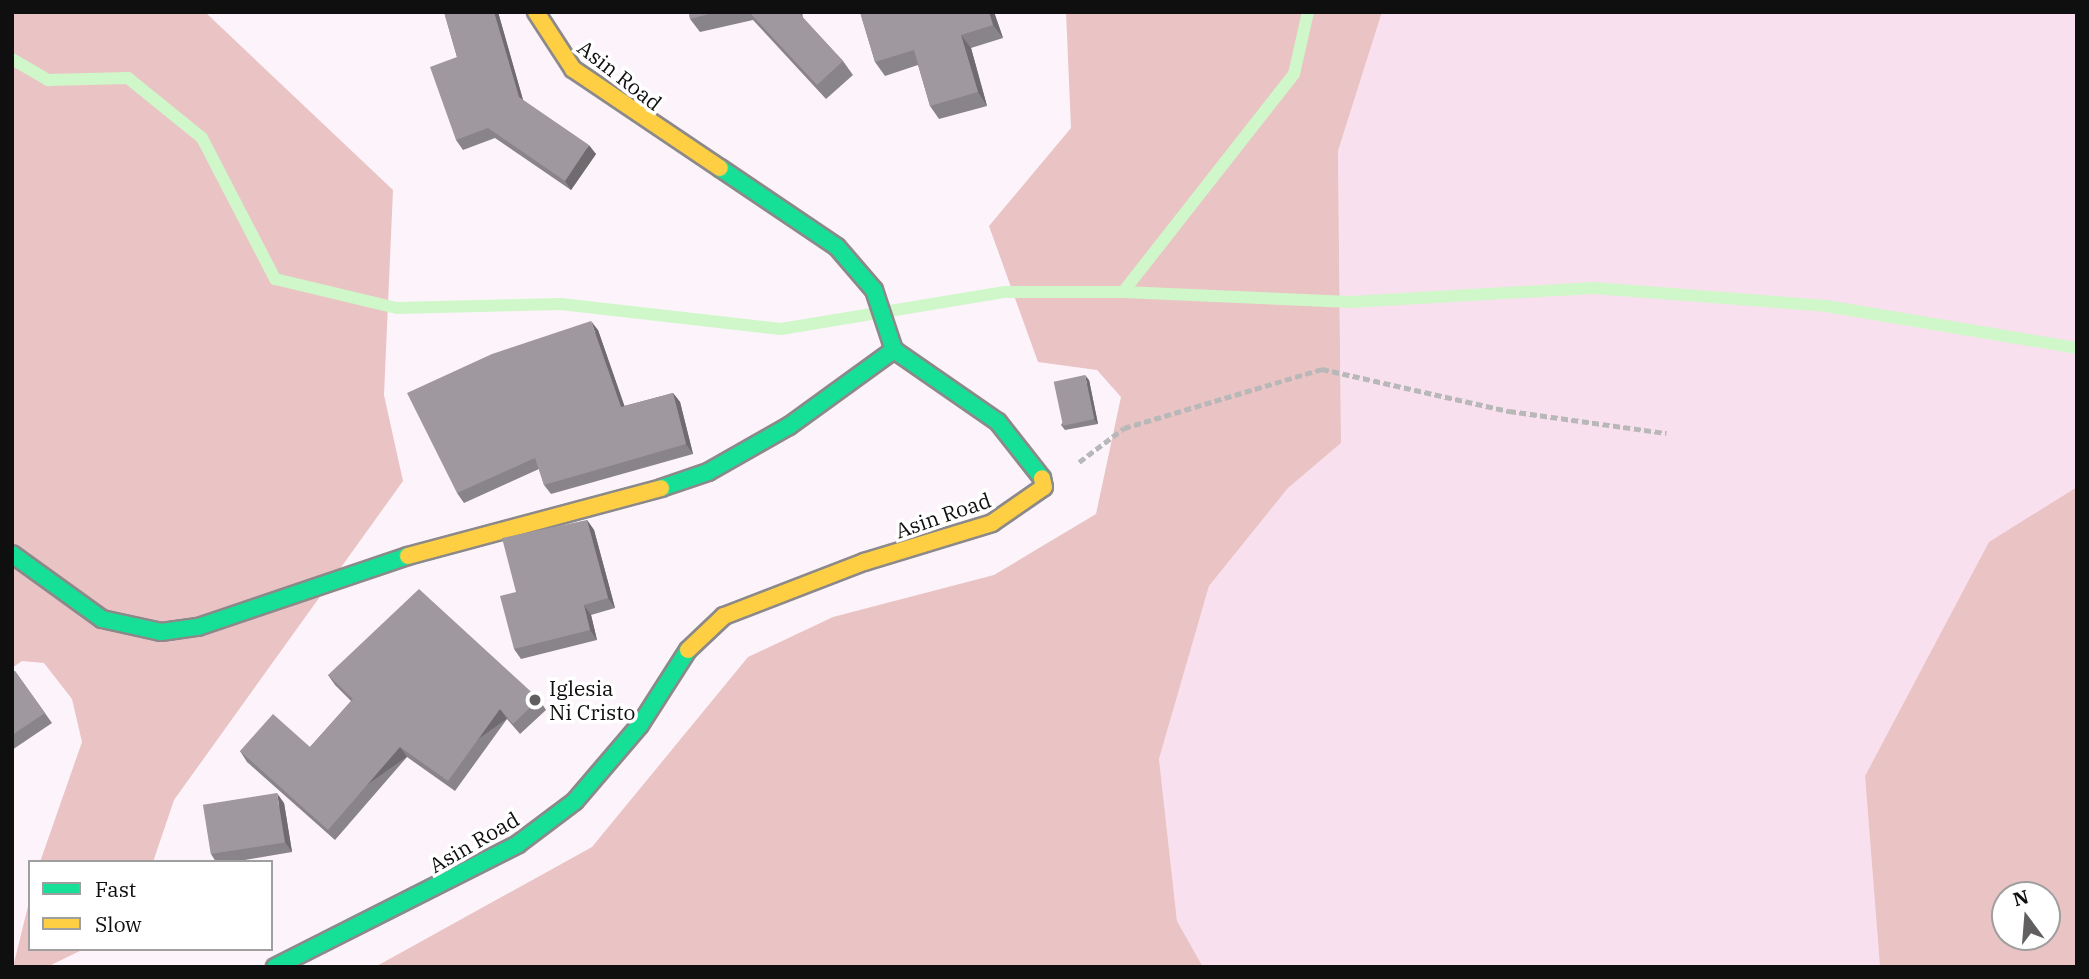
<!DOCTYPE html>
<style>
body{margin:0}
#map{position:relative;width:2089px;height:979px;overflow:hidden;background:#fcf4fa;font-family:"IBM Plex Serif",serif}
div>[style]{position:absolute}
.farmland>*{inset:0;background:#f9e0ef}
.forest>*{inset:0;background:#eac3c4}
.stream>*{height:12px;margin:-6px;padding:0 6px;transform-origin:6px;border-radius:6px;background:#d0f7c9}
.path>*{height:4.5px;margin-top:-2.25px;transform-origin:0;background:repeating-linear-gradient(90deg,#b9b8b9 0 7px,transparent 0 10.5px)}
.roads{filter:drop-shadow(2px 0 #8c898b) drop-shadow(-2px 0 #8c898b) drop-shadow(0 2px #8c898b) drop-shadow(0 -2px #8c898b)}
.fast>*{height:16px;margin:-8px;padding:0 8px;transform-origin:8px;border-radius:8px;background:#16e098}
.slow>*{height:16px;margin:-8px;padding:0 8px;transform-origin:8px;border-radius:8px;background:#ffcf43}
.wall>*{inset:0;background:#898489}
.shaded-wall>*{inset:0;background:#6f6b6f;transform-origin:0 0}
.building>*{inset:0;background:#9f999f;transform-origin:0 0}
.dots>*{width:19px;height:19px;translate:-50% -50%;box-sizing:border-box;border:4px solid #fff;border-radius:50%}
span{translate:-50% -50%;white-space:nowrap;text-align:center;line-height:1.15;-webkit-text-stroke:7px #fff;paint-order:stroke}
.street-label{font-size:21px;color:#0f0f0f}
.poi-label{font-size:21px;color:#0f0f0f}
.left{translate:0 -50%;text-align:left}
.frame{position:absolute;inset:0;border:14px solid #0f0f0f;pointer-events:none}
.legend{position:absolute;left:28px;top:860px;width:245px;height:91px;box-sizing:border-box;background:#fff;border:2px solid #9f9f9f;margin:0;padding:9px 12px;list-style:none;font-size:21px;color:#0f0f0f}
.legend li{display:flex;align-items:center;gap:14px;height:35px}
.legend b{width:35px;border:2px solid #9f9f9f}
.north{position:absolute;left:1991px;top:881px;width:70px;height:70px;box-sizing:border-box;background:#fff;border:2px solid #9f9f9f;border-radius:50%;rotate:344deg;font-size:19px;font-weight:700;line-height:28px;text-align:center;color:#0f0f0f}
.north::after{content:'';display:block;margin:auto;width:24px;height:32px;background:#625f61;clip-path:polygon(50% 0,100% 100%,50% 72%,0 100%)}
</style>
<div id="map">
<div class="farmland">
<i style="clip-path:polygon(1382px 12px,2077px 12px,2077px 487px,1989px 543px,1865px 776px,1880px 967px,1203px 967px,1177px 921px,1159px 759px,1209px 586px,1288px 488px,1341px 443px,1338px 151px)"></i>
</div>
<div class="forest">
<i style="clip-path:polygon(12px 12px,205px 12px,393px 190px,384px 395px,403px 481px,174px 800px,153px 862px,40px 862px,82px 742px,72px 699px,44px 663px,22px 661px,12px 668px)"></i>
<i style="clip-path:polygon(1066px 12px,1382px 12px,1338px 151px,1341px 443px,1288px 488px,1209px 586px,1159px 759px,1177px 921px,1203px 967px,375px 967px,592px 847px,748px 657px,833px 617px,994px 575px,1096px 514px,1121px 397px,1097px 370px,1038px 362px,989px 226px,1071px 128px)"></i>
<i style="clip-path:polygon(evenodd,2077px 487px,2077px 967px,1880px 967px,1865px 776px,1989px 542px,2077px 487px,2005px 895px,2047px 895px,2047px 937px,2005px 937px,2005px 895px)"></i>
<i style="clip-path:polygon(30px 898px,30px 949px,84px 949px,47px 967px,13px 967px)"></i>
</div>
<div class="stream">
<i style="left:12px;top:59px;width:42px;rotate:30.3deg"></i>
<i style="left:48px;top:80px;width:80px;rotate:-1.4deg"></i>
<i style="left:128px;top:78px;width:95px;rotate:39deg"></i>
<i style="left:202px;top:138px;width:159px;rotate:62.6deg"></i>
<i style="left:275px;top:279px;width:125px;rotate:13.4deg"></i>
<i style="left:397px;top:308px;width:164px;rotate:-1.4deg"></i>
<i style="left:561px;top:304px;width:221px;rotate:6.5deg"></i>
<i style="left:781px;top:329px;width:227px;rotate:-9.4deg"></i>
<i style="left:1005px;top:292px;width:118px"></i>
<i style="left:1123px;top:292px;width:277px;rotate:-51.9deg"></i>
<i style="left:1294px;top:74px;width:64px;rotate:-77.3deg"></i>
<i style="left:1123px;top:292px;width:227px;rotate:2.5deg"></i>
<i style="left:1350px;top:302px;width:244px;rotate:-3.3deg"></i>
<i style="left:1594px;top:288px;width:233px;rotate:4.4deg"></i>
<i style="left:1826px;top:306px;width:254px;rotate:9.5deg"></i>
</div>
<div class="path">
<i style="left:1079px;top:462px;width:56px;rotate:-37.1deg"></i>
<i style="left:1124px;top:428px;width:207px;rotate:-16.6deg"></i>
<i style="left:1322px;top:369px;width:192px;rotate:12.7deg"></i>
<i style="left:1509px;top:411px;width:159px;rotate:8deg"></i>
</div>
<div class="roads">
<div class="fast">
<i style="left:720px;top:168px;width:141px;rotate:34deg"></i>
<i style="left:837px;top:247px;width:57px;rotate:49.3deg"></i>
<i style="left:874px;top:290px;width:63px;rotate:71.6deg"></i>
<i style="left:894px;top:350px;width:126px;rotate:34.7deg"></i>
<i style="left:998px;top:422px;width:71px;rotate:51.8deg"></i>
<i style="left:661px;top:488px;width:50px;rotate:-18.8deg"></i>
<i style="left:708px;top:472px;width:93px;rotate:-29.6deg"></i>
<i style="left:789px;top:426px;width:130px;rotate:-35.9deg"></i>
<i style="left:12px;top:554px;width:111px;rotate:35.8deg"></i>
<i style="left:102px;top:619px;width:60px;rotate:12.4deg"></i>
<i style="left:161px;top:632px;width:37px;rotate:-8deg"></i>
<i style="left:198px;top:627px;width:222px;rotate:-18.7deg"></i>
<i style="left:275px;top:967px;width:272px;rotate:-26.8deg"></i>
<i style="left:518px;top:844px;width:71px;rotate:-37deg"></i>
<i style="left:575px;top:801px;width:100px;rotate:-49.5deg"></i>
<i style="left:640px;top:725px;width:89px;rotate:-57.4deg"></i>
</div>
<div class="slow">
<i style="left:536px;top:12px;width:68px;rotate:57deg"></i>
<i style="left:573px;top:69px;width:177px;rotate:34deg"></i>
<i style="left:408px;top:556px;width:262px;rotate:-15deg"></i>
<i style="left:688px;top:650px;width:50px;rotate:-43.4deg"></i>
<i style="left:724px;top:616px;width:150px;rotate:-21.1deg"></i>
<i style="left:864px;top:562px;width:134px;rotate:-16.9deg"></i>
<i style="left:992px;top:523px;width:63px;rotate:-34.7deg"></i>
<i style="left:1044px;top:487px;width:9px;rotate:-103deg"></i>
</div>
</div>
<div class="wall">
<i style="clip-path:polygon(444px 12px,498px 12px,523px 100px,596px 154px,571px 190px,495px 138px,463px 150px,456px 140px,457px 57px)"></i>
<i style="clip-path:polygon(689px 12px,802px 12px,803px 18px,843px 61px,853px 75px,826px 99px,753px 20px,700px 32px,690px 19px)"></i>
<i style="clip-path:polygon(860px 12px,994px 12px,1003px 38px,971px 48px,987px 106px,939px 119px,930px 106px,918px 65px,885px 76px,875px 62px)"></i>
<i style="clip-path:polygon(598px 330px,624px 406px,673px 393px,680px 402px,693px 454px,551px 494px,544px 485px,539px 469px,464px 503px,457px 493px)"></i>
<i style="clip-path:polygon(1089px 380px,1098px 424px,1065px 430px,1061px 425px)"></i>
<i style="clip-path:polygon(587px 520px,594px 530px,615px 608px,591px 615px,597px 640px,521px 659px,514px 649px,516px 592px)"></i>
<i style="clip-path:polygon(15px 671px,52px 723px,12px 750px,12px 673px)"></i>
<i style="clip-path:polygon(328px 675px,539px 699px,546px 710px,520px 734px,507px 719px,455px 791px,407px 757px,335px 840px,247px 762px,240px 751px,310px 747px,351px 701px,335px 685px)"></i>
<i style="clip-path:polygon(284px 803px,292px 852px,233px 862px,216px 862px,211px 854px)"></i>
</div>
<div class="shaded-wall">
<i style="clip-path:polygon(494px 12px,498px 12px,525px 107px,519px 97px)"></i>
<i style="clip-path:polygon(989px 12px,994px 12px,1003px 38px,993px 25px)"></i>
<i style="clip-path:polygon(961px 35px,971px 48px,987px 106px,978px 92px)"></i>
<i style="clip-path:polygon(589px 145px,596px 154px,571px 190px,565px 181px)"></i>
<i style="clip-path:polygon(591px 321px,598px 330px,628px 416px,621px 407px)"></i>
<i style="clip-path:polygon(1085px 375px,1089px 380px,1098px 424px,1094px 419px)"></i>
<i style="clip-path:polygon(673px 393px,680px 402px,693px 454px,686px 444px)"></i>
<i style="clip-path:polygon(587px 520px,594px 530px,615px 608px,608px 598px)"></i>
<i style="clip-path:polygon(584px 605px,591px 615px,597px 640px,590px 630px)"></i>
<i style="left:500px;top:709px;width:12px;height:89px;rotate:55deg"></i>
<i style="left:400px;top:747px;width:12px;height:110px;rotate:55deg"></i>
<i style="clip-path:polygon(277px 793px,284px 803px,292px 852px,285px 842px)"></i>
</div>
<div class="building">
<i style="clip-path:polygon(444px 12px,494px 12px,519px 97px,589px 145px,565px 181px,488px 128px,456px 140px,430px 67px,457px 57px)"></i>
<i style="clip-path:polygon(689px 12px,717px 12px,690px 19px)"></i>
<i style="clip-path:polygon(749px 12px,798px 12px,843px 61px,817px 85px)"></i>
<i style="clip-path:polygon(860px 12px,989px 12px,993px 25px,961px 35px,978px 92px,930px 106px,914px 50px,875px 62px)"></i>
<i style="clip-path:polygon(591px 321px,621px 407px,673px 393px,686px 444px,544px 485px,535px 458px,457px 493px,407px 393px,492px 354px)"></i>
<i style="left:1085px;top:375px;width:45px;height:32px;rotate:78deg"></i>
<i style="clip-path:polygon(587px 520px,608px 598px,584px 605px,590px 630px,514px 649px,500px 596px,516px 592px,502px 538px)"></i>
<i style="clip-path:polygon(419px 589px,539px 699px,513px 724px,500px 709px,448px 781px,400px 747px,328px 830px,240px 751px,273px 714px,310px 747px,353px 699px,328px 675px)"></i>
<i style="clip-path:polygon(15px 671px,45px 713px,12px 735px,12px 673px)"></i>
<i style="left:277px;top:793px;width:50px;height:75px;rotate:81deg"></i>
</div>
<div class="dots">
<i style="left:535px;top:700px;background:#625f61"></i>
</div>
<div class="street-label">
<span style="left:620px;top:75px;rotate:38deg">Asin Road</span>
<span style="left:943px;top:515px;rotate:-19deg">Asin Road</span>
<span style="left:474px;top:842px;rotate:-30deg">Asin Road</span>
</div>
<div class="poi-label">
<span class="left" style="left:549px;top:700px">Iglesia<br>Ni Cristo</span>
</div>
<div class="frame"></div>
<ul class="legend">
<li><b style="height:9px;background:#16e098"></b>Fast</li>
<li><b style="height:9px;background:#ffcf43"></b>Slow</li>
</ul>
<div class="north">N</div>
</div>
